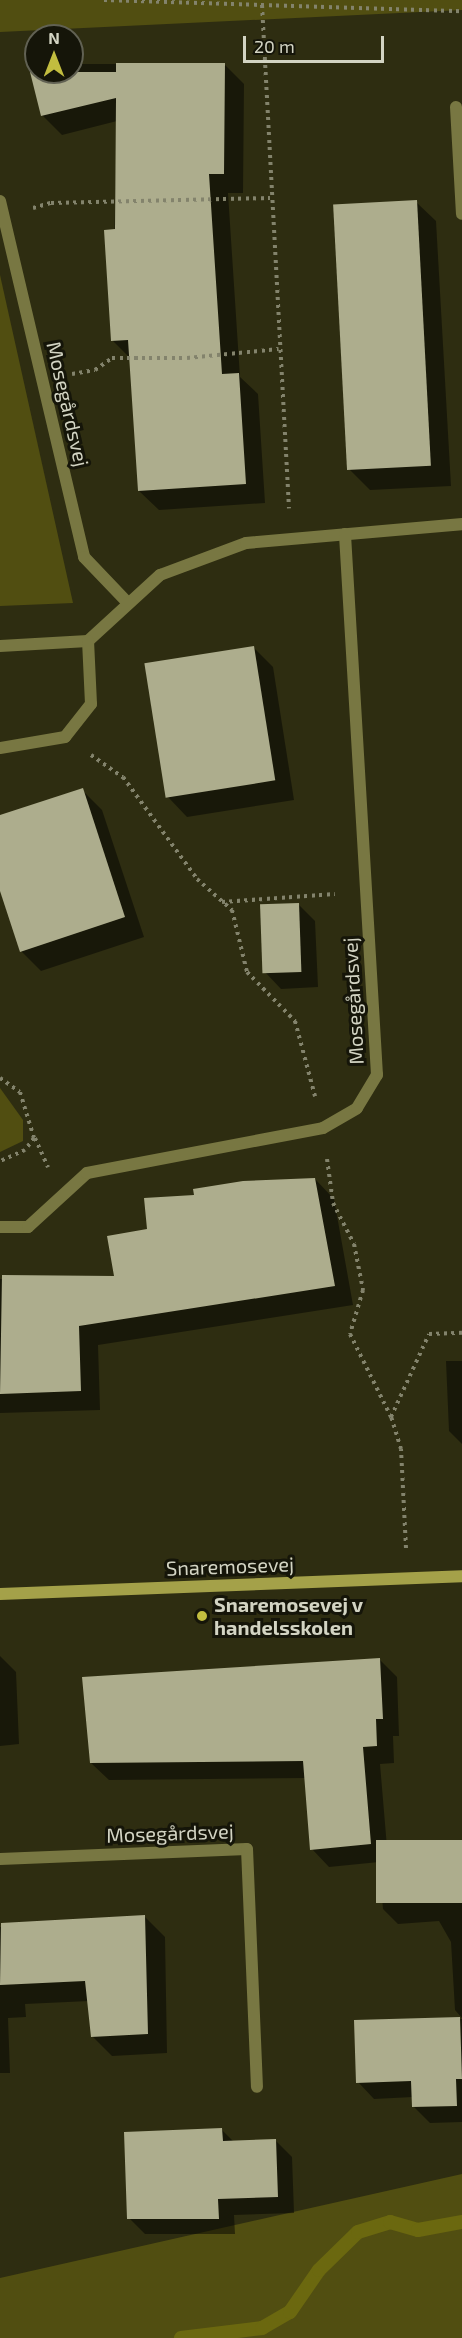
<!DOCTYPE html>
<meta charset="utf-8">
<style>
body{margin:0}
#map{position:relative;width:462px;height:2338px;overflow:hidden;background:#2e2d11;font-family:"Exo 2",sans-serif}
div>[style]{position:absolute}
.green>*{inset:0;background:#514e11}
.shadow>*{inset:0;background:#0007}
.stream>*{height:14px;margin:-7px;padding:0 7px;transform-origin:7px;border-radius:7px;background:#6b680f}
.building>*{inset:0;background:#adad8d;transform-origin:0 0}
.path>*{height:4px;margin-top:-2px;transform-origin:0;background:repeating-linear-gradient(90deg,#83836c 0 3px,transparent 0 7.5px)}
.street>*{height:12px;margin:-6px;padding:0 6px;transform-origin:6px;border-radius:6px;background:#787742}
.secondary>*{height:12px;margin:-6px;padding:0 6px;transform-origin:6px;border-radius:6px;background:#a4a149}
.dots>*{width:16px;height:16px;translate:-50% -50%;box-sizing:border-box;border:3px solid #151509;border-radius:50%}
span{translate:-50% -50%;white-space:nowrap;text-align:center;line-height:1.15;-webkit-text-stroke:6px #151509;paint-order:stroke}
.street-label{font-size:20px;color:#d3d4c3}
.poi-label{font-size:20px;color:#d3d4c3;font-weight:700}
.left{translate:0 -50%;text-align:left}
.north{position:absolute;left:24px;top:24px;width:60px;height:60px;box-sizing:border-box;background:#151509;border:2px solid #616153;border-radius:50%;rotate:0deg;font-size:16px;font-weight:700;line-height:24px;text-align:center;color:#d3d4c3}
.north::after{content:'';display:block;margin:auto;width:21px;height:27px;background:#c2bd3f;clip-path:polygon(50% 0,100% 100%,50% 72%,0 100%)}
.scale{position:absolute;left:243px;top:36px;width:141px;height:27px;box-sizing:border-box;border:3px solid #d3d4c3;border-top:0;padding-left:8px;font-size:18px;line-height:21px;white-space:nowrap;color:#d3d4c3;-webkit-text-stroke:4px #151509;paint-order:stroke}
</style>
<div id="map">
<div class="green">
<i style="clip-path:polygon(0 0,462px 0,462px 10px,0 32px)"></i>
<i style="clip-path:polygon(0 275px,73px 603px,0 606px)"></i>
<i style="clip-path:polygon(0 1088px,23px 1120px,23px 1141px,0 1152px)"></i>
<i style="clip-path:polygon(462px 2174px,462px 2338px,0 2338px,0 2278px)"></i>
</div>
<div class="shadow">
<i style="clip-path:polygon(36px 47px,36px 72px,72px 72px,72px 51px,82px 64px,224px 64px,244px 84px,243px 193px,228px 193px,240px 377px,258px 394px,265px 503px,159px 510px,139px 491px,130px 358px,112px 340px,117px 121px,62px 135px,42px 115px,26px 50px)"></i>
<i style="clip-path:polygon(416px 202px,436px 221px,451px 486px,370px 490px,350px 470px)"></i>
<i style="clip-path:polygon(253px 647px,273px 667px,294px 800px,187px 817px,168px 797px)"></i>
<i style="clip-path:polygon(82px 790px,102px 810px,144px 937px,41px 971px,21px 951px,0 886px,0 817px)"></i>
<i style="clip-path:polygon(298px 904px,315px 921px,318px 987px,281px 989px,265px 972px)"></i>
<i style="clip-path:polygon(315px 1179px,334px 1199px,353px 1305px,98px 1345px,100px 1410px,0 1413px,0 1279px,115px 1277px,149px 1231px,196px 1197px)"></i>
<i style="clip-path:polygon(446px 1361px,462px 1361px,462px 1444px,449px 1431px)"></i>
<i style="clip-path:polygon(0 1656px,16px 1672px,19px 1744px,0 1746px)"></i>
<i style="clip-path:polygon(379px 1659px,397px 1677px,399px 1736px,393px 1736px,394px 1763px,380px 1764px,387px 1847px,462px 1841px,462px 2018px,455px 2010px,451px 1942px,439px 1921px,398px 1924px,383px 1909px,379px 1862px,329px 1867px,312px 1849px,306px 1778px,109px 1780px,91px 1763px)"></i>
<i style="clip-path:polygon(145px 1917px,165px 1937px,167px 2053px,112px 2056px,92px 2036px,89px 2001px,25px 2004px,26px 2017px,8px 2018px,10px 2073px,0 2073px,0 1927px)"></i>
<i style="clip-path:polygon(462px 2019px,462px 2122px,430px 2123px,414px 2107px,413px 2097px,374px 2099px,358px 2082px,356px 2022px)"></i>
<i style="clip-path:polygon(222px 2130px,234px 2142px,276px 2141px,292px 2157px,294px 2213px,234px 2215px,235px 2234px,145px 2234px,129px 2218px)"></i>
</div>
<div class="stream">
<i style="left:181px;top:2338px;width:82px;rotate:-7deg"></i>
<i style="left:262px;top:2328px;width:32px;rotate:-30deg"></i>
<i style="left:290px;top:2312px;width:51px;rotate:-55.4deg"></i>
<i style="left:319px;top:2270px;width:54px;rotate:-44.3deg"></i>
<i style="left:358px;top:2232px;width:34px;rotate:-17deg"></i>
<i style="left:390px;top:2222px;width:29px;rotate:16deg"></i>
<i style="left:418px;top:2230px;width:45px;rotate:-10.3deg"></i>
</div>
<div class="building">
<i style="clip-path:polygon(116px 63px,225px 63px,224px 174px,209px 174px,222px 374px,239px 373px,246px 484px,138px 491px,128px 340px,111px 341px,104px 230px,115px 229px,116px 98px,41px 116px,30px 72px,116px 72px)"></i>
<i style="left:417px;top:200px;width:266px;height:84px;rotate:87deg"></i>
<i style="left:254px;top:646px;width:136px;height:111px;rotate:81deg"></i>
<i style="clip-path:polygon(83px 788px,125px 917px,20px 952px,0 891px,0 815px)"></i>
<i style="left:299px;top:903px;width:69px;height:39px;rotate:88deg"></i>
<i style="clip-path:polygon(315px 1178px,335px 1286px,79px 1326px,81px 1391px,0 1394px,2px 1275px,114px 1276px,107px 1236px,147px 1229px,144px 1198px,194px 1195px,193px 1189px,243px 1181px)"></i>
<i style="clip-path:polygon(380px 1658px,383px 1719px,376px 1719px,377px 1746px,363px 1747px,371px 1844px,310px 1850px,303px 1761px,90px 1763px,82px 1677px)"></i>
<i style="left:462px;top:1840px;width:63px;height:86px;rotate:90deg"></i>
<i style="clip-path:polygon(145px 1915px,148px 2034px,91px 2037px,85px 1981px,0 1985px,1px 1923px)"></i>
<i style="clip-path:polygon(460px 2017px,462px 2079px,456px 2079px,457px 2106px,412px 2107px,411px 2081px,356px 2083px,354px 2020px)"></i>
<i style="clip-path:polygon(222px 2128px,223px 2141px,276px 2139px,278px 2197px,218px 2199px,219px 2219px,127px 2219px,124px 2132px)"></i>
</div>
<div class="path">
<i style="left:104px;top:0;width:358px;rotate:1.8deg"></i>
<i style="left:262px;top:5px;width:504px;rotate:86.93deg"></i>
<i style="left:33px;top:208px;width:19px;rotate:-16deg"></i>
<i style="left:51px;top:203px;width:219px;rotate:-1.3deg"></i>
<i style="left:72px;top:374px;width:23px;rotate:-10deg"></i>
<i style="left:95px;top:370px;width:21px;rotate:-35deg"></i>
<i style="left:112px;top:358px;width:75px"></i>
<i style="left:187px;top:358px;width:92px;rotate:-5.6deg"></i>
<i style="left:91px;top:755px;width:39px;rotate:35deg"></i>
<i style="left:123px;top:777px;width:126px;rotate:54deg"></i>
<i style="left:197px;top:879px;width:47px;rotate:41.5deg"></i>
<i style="left:232px;top:910px;width:64px;rotate:76.4deg"></i>
<i style="left:247px;top:972px;width:69px;rotate:45.6deg"></i>
<i style="left:295px;top:1021px;width:78px;rotate:75.1deg"></i>
<i style="left:222px;top:902px;width:113px;rotate:-4deg"></i>
<i style="left:0;top:1078px;width:24px;rotate:35deg"></i>
<i style="left:20px;top:1092px;width:48px;rotate:73.1deg"></i>
<i style="left:34px;top:1138px;width:15px;rotate:127deg"></i>
<i style="left:25px;top:1150px;width:27px;rotate:156deg"></i>
<i style="left:35px;top:1138px;width:32px;rotate:66deg"></i>
<i style="left:327px;top:1159px;width:44px;rotate:82.2deg"></i>
<i style="left:333px;top:1203px;width:46px;rotate:62.9deg"></i>
<i style="left:354px;top:1244px;width:47px;rotate:78.9deg"></i>
<i style="left:363px;top:1290px;width:46px;rotate:106.5deg"></i>
<i style="left:350px;top:1334px;width:93px;rotate:63.7deg"></i>
<i style="left:406px;top:1548px;width:99px;rotate:-92.9deg"></i>
<i style="left:401px;top:1449px;width:34px;rotate:-107deg"></i>
<i style="left:391px;top:1417px;width:91px;rotate:-65.4deg"></i>
<i style="left:429px;top:1334px;width:33px;rotate:-2deg"></i>
</div>
<div class="street">
<i style="left:456px;top:107px;width:107px;rotate:86.8deg"></i>
<i style="left:0;top:201px;width:366px;rotate:76.7deg"></i>
<i style="left:84px;top:557px;width:61px;rotate:46.3deg"></i>
<i style="left:0;top:646px;width:88px;rotate:-3.3deg"></i>
<i style="left:88px;top:641px;width:98px;rotate:-42.5deg"></i>
<i style="left:160px;top:575px;width:92px;rotate:-20.4deg"></i>
<i style="left:246px;top:543px;width:217px;rotate:-5deg"></i>
<i style="left:0;top:748px;width:66px;rotate:-9.6deg"></i>
<i style="left:65px;top:737px;width:42px;rotate:-51.8deg"></i>
<i style="left:91px;top:704px;width:63px;rotate:-92.7deg"></i>
<i style="left:0;top:1227px;width:28px"></i>
<i style="left:28px;top:1227px;width:80px;rotate:-42.5deg"></i>
<i style="left:87px;top:1173px;width:240px;rotate:-10.8deg"></i>
<i style="left:323px;top:1128px;width:39px;rotate:-30deg"></i>
<i style="left:357px;top:1108px;width:39px;rotate:-59deg"></i>
<i style="left:377px;top:1075px;width:542px;rotate:-93.39deg"></i>
<i style="left:0;top:1859px;width:247px;rotate:-2.3deg"></i>
<i style="left:247px;top:1849px;width:238px;rotate:87.6deg"></i>
</div>
<div class="secondary">
<i style="left:0;top:1594px;width:462px;rotate:-2.2deg"></i>
</div>
<div class="dots">
<i style="left:202px;top:1616px;background:#c2bd3f"></i>
</div>
<div class="street-label">
<span style="left:68px;top:404px;rotate:77deg">Mosegårdsvej</span>
<span style="left:353px;top:1001px;rotate:-93deg">Mosegårdsvej</span>
<span style="left:230px;top:1566px;rotate:-2deg">Snaremosevej</span>
<span style="left:170px;top:1833px;rotate:-2deg">Mosegårdsvej</span>
</div>
<div class="poi-label">
<span class="left" style="left:214px;top:1616px">Snaremosevej v<br>handelsskolen</span>
</div>
<div class="north">N</div>
<div class="scale">20 m</div>
</div>
